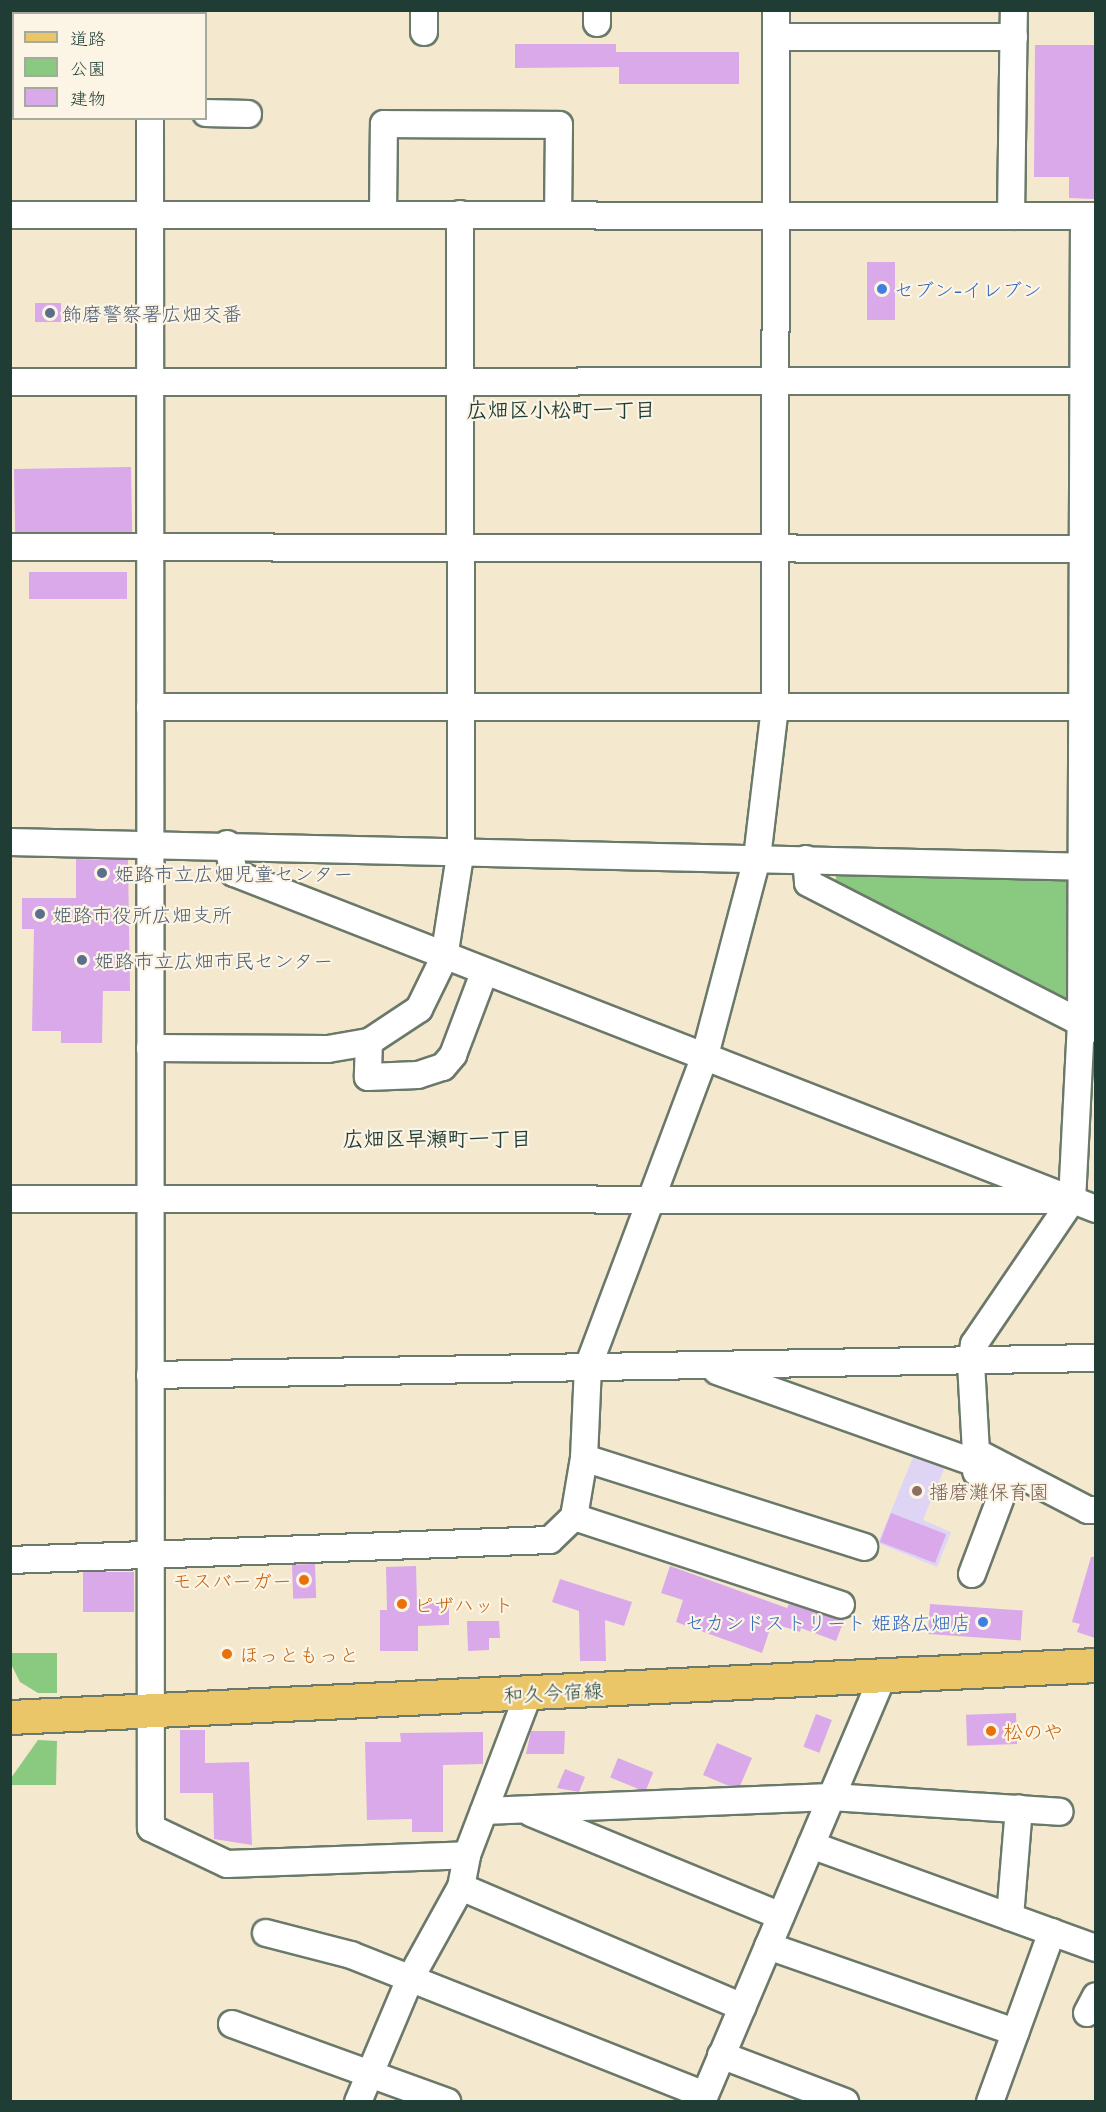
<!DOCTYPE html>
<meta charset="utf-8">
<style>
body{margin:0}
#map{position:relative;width:1106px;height:2112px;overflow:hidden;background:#f4e9cf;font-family:"Patrick Hand","Klee One",sans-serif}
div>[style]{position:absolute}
.built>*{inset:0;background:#ded5f5}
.green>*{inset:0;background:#8ac980}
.building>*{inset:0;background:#d9a9ea;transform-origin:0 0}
.roads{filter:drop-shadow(2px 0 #6a796a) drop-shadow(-2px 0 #6a796a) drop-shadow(0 2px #6a796a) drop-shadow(0 -2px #6a796a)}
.minor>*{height:26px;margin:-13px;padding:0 13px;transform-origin:13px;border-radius:13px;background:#fff}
.major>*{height:33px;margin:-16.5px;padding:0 16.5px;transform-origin:16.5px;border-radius:16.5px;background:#ebc669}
.dots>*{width:16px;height:16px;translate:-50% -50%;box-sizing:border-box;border:3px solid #fcf5e5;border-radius:50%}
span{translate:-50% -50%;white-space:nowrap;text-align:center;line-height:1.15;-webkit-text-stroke:4.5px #fcf5e5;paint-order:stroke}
.shop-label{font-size:20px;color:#366cbe}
.left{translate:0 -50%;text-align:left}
.right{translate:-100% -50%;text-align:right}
.service-label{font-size:20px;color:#4e5e75}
.education-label{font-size:20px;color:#785e54}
.food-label{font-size:20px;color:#c56008}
.street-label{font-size:20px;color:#1f3d34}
.neighbourhood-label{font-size:21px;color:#1f3d34;font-weight:700}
.frame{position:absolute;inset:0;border:12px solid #1f3d34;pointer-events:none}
.legend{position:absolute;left:12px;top:12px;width:195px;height:108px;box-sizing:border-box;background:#fcf5e5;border:2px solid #a4ab9e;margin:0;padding:8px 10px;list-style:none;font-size:18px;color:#1f3d34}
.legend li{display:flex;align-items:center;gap:12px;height:30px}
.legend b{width:30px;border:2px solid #a4ab9e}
</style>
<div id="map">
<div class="built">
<i style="clip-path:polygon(916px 1450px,947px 1462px,923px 1520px,951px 1532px,937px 1567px,878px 1543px)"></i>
</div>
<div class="green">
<i style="clip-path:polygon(837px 871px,1066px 876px,1072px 882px,1072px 999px,1061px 1003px,834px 888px)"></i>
<i style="clip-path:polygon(12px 1653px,57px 1653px,57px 1693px,38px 1693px,20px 1682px,12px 1666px)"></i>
<i style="clip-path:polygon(38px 1740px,57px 1741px,56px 1785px,11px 1785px,11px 1778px)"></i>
</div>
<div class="building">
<i style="clip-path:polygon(515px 44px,616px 44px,616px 52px,739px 52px,739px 84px,619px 84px,619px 67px,515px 68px)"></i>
<i style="clip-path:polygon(1035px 45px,1095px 45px,1095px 199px,1069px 198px,1069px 177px,1034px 177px)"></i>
<i style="left:867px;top:262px;width:28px;height:58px"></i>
<i style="left:35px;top:303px;width:26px;height:19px"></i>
<i style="left:131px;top:467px;width:65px;height:117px;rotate:89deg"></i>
<i style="left:29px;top:572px;width:98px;height:27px"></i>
<i style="clip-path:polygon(76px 859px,128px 860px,130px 991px,103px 991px,102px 1043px,61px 1043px,61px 1031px,32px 1031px,34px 929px,22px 929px,22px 898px,76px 898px)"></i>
<i style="left:891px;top:1513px;width:59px;height:31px;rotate:21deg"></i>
<i style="clip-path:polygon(1091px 1557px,1095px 1557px,1095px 1638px,1077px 1632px,1080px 1624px,1072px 1622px)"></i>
<i style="left:315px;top:1564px;width:34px;height:23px;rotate:88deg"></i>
<i style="clip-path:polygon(416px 1566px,417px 1603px,449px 1603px,449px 1625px,418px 1626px,418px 1651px,380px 1651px,380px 1610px,387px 1610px,386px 1567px)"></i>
<i style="clip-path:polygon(670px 1566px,787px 1608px,789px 1604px,844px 1620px,836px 1641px,801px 1628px,800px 1632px,772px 1623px,762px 1653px,676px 1622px,683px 1600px,661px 1593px)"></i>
<i style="left:83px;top:1572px;width:51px;height:40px"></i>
<i style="clip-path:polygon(560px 1579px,632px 1602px,624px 1626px,605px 1620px,606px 1661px,580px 1661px,579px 1611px,552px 1602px)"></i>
<i style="left:930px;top:1604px;width:93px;height:30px;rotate:4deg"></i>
<i style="clip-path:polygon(467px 1621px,499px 1621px,500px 1638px,489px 1638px,489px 1650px,468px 1651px)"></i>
<i style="left:1016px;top:1713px;width:31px;height:50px;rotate:88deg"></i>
<i style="left:816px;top:1714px;width:17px;height:35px;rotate:21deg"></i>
<i style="clip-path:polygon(180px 1730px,205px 1730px,205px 1763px,249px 1762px,252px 1845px,214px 1839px,213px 1793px,180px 1793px)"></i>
<i style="clip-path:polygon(531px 1731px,565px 1731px,564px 1754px,526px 1754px)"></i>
<i style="clip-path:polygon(483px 1732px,483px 1764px,443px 1765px,443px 1832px,412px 1832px,412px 1819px,367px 1820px,365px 1742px,401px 1742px,400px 1733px)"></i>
<i style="clip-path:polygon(717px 1743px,752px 1758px,740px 1786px,729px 1786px,703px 1775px)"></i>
<i style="left:618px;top:1758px;width:38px;height:21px;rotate:22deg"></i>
<i style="clip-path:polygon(565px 1769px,585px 1777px,579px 1792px,557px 1788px)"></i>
</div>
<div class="roads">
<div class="minor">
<i style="left:424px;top:10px;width:22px;rotate:90deg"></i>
<i style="left:597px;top:10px;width:13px;rotate:90deg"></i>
<i style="left:151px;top:14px;width:4px;rotate:-90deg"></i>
<i style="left:776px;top:37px;width:238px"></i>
<i style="left:206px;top:113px;width:42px;rotate:1.4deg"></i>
<i style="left:150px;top:118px;width:1710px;rotate:89.97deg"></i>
<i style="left:151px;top:1828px;width:84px;rotate:25.3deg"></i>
<i style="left:227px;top:1864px;width:240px;rotate:-2.1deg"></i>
<i style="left:383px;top:214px;width:90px;rotate:-89.4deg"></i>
<i style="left:384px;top:124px;width:175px;rotate:0.3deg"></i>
<i style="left:559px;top:125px;width:89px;rotate:90.6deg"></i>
<i style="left:10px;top:215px;width:1086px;rotate:0.05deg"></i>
<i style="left:1011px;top:216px;width:206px;rotate:-89.2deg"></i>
<i style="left:1084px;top:216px;width:807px;rotate:90.21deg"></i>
<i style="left:1081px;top:1023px;width:177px;rotate:92.9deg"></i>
<i style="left:1072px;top:1200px;width:174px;rotate:124.2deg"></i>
<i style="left:974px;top:1344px;width:19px;rotate:99deg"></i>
<i style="left:971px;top:1363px;width:89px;rotate:86.8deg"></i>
<i style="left:976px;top:1452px;width:126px;rotate:27.4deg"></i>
<i style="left:1088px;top:1510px;width:8px"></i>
<i style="left:10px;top:382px;width:1086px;rotate:-0.05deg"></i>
<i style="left:10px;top:547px;width:1086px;rotate:0.11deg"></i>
<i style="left:150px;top:707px;width:946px"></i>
<i style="left:10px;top:842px;width:1086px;rotate:1.32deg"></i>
<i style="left:227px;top:844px;width:30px;rotate:76deg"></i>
<i style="left:234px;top:873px;width:925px;rotate:21.3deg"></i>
<i style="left:806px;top:859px;width:24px;rotate:85deg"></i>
<i style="left:808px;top:883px;width:320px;rotate:27.1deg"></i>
<i style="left:369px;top:1042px;width:35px;rotate:92deg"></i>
<i style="left:368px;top:1077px;width:50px;rotate:-2.3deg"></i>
<i style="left:418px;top:1075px;width:26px;rotate:-18deg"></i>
<i style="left:443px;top:1067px;width:16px;rotate:-50deg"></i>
<i style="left:453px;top:1055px;width:88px;rotate:-69.3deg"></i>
<i style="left:150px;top:1048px;width:178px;rotate:0.3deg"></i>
<i style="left:328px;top:1049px;width:42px;rotate:-9.7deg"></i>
<i style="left:369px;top:1042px;width:60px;rotate:-33.4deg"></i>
<i style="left:419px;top:1009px;width:57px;rotate:-63.9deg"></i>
<i style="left:444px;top:958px;width:109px;rotate:-81.1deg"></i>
<i style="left:461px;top:850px;width:636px;rotate:-90.09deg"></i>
<i style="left:10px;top:1199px;width:1062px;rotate:0.05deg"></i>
<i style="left:717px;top:1371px;width:274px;rotate:19.6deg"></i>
<i style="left:150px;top:1375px;width:946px;rotate:-1.03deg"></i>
<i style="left:584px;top:1458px;width:294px;rotate:17.6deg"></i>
<i style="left:574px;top:1517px;width:281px;rotate:18.2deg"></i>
<i style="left:10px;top:1560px;width:540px;rotate:-2.12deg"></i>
<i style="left:550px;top:1540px;width:33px;rotate:-44deg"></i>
<i style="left:574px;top:1517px;width:60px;rotate:-80.4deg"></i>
<i style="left:584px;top:1458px;width:91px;rotate:-87.5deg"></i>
<i style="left:588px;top:1367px;width:329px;rotate:-69.4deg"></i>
<i style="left:704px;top:1059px;width:208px;rotate:-75.2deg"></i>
<i style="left:757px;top:858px;width:153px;rotate:-83.2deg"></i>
<i style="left:775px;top:706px;width:696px;rotate:-89.92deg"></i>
<i style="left:972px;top:1574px;width:94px;rotate:-69.4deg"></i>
<i style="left:1005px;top:1486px;width:32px;rotate:-154deg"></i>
<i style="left:484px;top:1811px;width:347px;rotate:-2.3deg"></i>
<i style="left:831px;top:1797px;width:229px;rotate:3.7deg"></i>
<i style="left:531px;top:1813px;width:270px;rotate:22.4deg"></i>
<i style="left:811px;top:1845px;width:303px;rotate:19.9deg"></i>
<i style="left:461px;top:1887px;width:306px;rotate:23.1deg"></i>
<i style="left:1010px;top:1917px;width:109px;rotate:-85.3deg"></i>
<i style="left:266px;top:1933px;width:88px;rotate:14.5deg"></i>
<i style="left:351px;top:1955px;width:380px;rotate:21.6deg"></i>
<i style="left:768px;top:1946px;width:262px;rotate:19.2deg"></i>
<i style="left:1087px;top:2013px;width:19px;rotate:-62deg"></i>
<i style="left:232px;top:2024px;width:229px;rotate:19.9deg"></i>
<i style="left:721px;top:2055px;width:133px;rotate:20.8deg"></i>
<i style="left:358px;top:2102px;width:134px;rotate:-67.1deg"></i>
<i style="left:410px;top:1979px;width:105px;rotate:-61deg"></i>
<i style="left:461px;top:1887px;width:33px;rotate:-79deg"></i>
<i style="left:467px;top:1855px;width:173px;rotate:-69.1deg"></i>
<i style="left:702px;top:2102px;width:464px;rotate:-67deg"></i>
<i style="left:990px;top:2102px;width:181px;rotate:-70deg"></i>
</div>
<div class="major">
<i style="left:10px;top:1717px;width:1087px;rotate:-2.74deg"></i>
</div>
</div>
<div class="dots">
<i style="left:882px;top:289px;background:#3f7fe0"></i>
<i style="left:50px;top:313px;background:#5c6f8a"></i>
<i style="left:102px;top:873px;background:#5c6f8a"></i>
<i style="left:40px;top:914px;background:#5c6f8a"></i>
<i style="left:82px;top:960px;background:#5c6f8a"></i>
<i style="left:917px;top:1491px;background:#8d6e63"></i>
<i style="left:304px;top:1580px;background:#e8710a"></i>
<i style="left:402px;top:1604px;background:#e8710a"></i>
<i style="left:983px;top:1622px;background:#3f7fe0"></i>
<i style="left:227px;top:1654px;background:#e8710a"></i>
<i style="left:991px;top:1731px;background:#e8710a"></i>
</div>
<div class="shop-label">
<span class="left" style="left:894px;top:289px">セブン-イレブン</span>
<span class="right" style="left:971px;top:1622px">セカンドストリート 姫路広畑店</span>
</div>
<div class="service-label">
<span class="left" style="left:62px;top:313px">飾磨警察署広畑交番</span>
<span class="left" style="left:114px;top:873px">姫路市立広畑児童センター</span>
<span class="left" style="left:52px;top:914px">姫路市役所広畑支所</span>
<span class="left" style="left:94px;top:960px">姫路市立広畑市民センター</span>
</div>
<div class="education-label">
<span class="left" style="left:929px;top:1491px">播磨灘保育園</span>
</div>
<div class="food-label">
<span class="right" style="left:292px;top:1580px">モスバーガー</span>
<span class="left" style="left:414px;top:1604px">ピザハット</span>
<span class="left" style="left:239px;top:1654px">ほっともっと</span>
<span class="left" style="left:1003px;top:1731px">松のや</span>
</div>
<div class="street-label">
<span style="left:553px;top:1692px;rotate:-3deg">和久今宿線</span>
</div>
<div class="neighbourhood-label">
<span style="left:561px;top:410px">広畑区小松町一丁目</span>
<span style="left:437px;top:1139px">広畑区早瀬町一丁目</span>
</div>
<div class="frame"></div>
<ul class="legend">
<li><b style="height:8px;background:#ebc669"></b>道路</li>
<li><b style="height:16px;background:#8ac980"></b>公園</li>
<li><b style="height:16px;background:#d9a9ea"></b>建物</li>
</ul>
</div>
